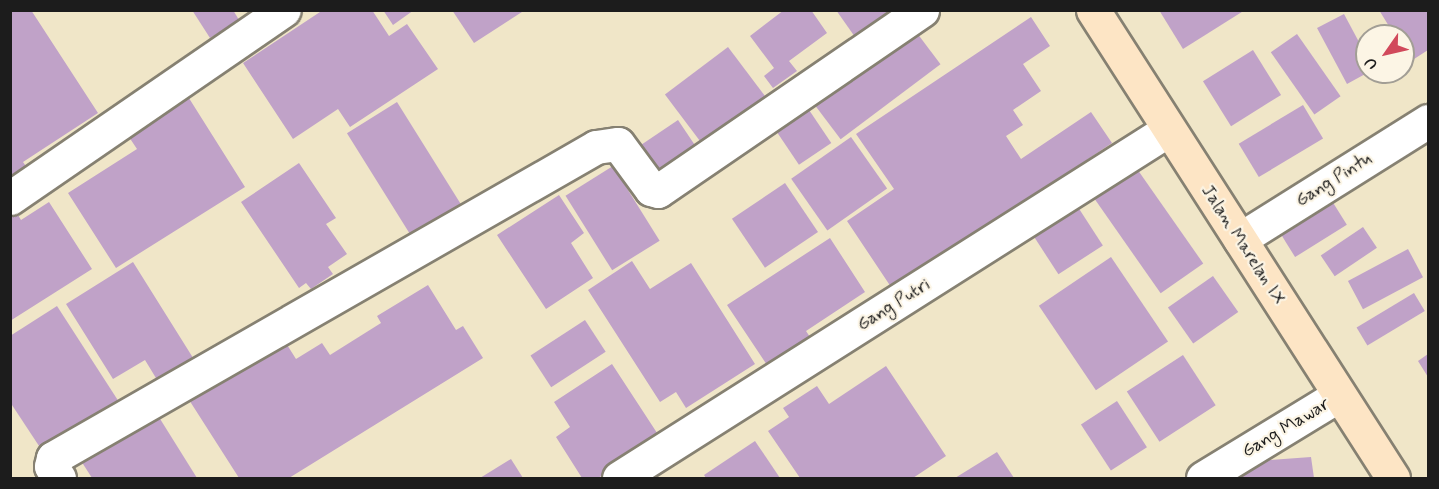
<!DOCTYPE html>
<style>
body{margin:0}
#map{position:relative;width:1439px;height:489px;overflow:hidden;background:#f0e6c8;font-family:Mynerve,sans-serif}
div>[style]{position:absolute}
.building>*{inset:0;background:#c0a2c8;transform-origin:0 0}
.roads{filter:drop-shadow(2px 0 #868172) drop-shadow(-2px 0 #868172) drop-shadow(0 2px #868172) drop-shadow(0 -2px #868172)}
.street>*{height:33px;margin:-16.5px;padding:0 16.5px;transform-origin:16.5px;border-radius:16.5px;background:#fff}
.secondary>*{height:33px;margin:-16.5px;padding:0 16.5px;transform-origin:16.5px;border-radius:16.5px;background:#fde5c5}
span{translate:-50% -50%;white-space:nowrap;text-align:center;line-height:1.15;-webkit-text-stroke:4.5px #fcf5e5;paint-order:stroke}
.street-label{font-size:18px;color:#1c1c1c}
.frame{position:absolute;inset:0;border:12px solid #1c1c1c;pointer-events:none}
.north{position:absolute;left:1355px;top:24px;width:60px;height:60px;box-sizing:border-box;background:#fcf5e5;border:2px solid #a29e95;border-radius:50%;rotate:236deg;font-size:16px;font-weight:700;line-height:24px;text-align:center;color:#1c1c1c}
.north::after{content:'';display:block;margin:auto;width:21px;height:27px;background:#d1495b;clip-path:polygon(50% 0,100% 100%,50% 72%,0 100%)}
</style>
<div id="map">
<div class="building">
<i style="clip-path:polygon(10px 10px,31px 10px,98px 113px,23px 162px,32px 175px,10px 189px)"></i>
<i style="clip-path:polygon(192px 10px,233px 10px,239px 20px,210px 38px)"></i>
<i style="clip-path:polygon(323px 10px,372px 10px,389px 36px,407px 24px,438px 69px,350px 127px,338px 109px,293px 139px,243px 63px)"></i>
<i style="clip-path:polygon(383px 10px,414px 10px,393px 25px)"></i>
<i style="clip-path:polygon(452px 10px,525px 10px,474px 43px)"></i>
<i style="clip-path:polygon(784px 10px,811px 10px,827px 33px,789px 61px,797px 71px,773px 88px,764px 76px,774px 68px,750px 36px)"></i>
<i style="clip-path:polygon(836px 10px,892px 10px,855px 37px)"></i>
<i style="clip-path:polygon(1159px 10px,1245px 10px,1183px 49px)"></i>
<i style="clip-path:polygon(1379px 10px,1428px 10px,1428px 50px,1411px 61px,1403px 48px,1403px 36px,1395px 36px)"></i>
<i style="clip-path:polygon(1344px 14px,1367px 57px,1367px 73px,1347px 84px,1317px 28px)"></i>
<i style="clip-path:polygon(1031px 17px,1050px 46px,1023px 64px,1041px 91px,1013px 110px,1023px 125px,1006px 136px,1021px 159px,1091px 112px,1112px 143px,893px 290px,847px 221px,894px 189px,856px 134px)"></i>
<i style="left:911px;top:25px;width:49px;height:125px;rotate:53deg"></i>
<i style="left:1297px;top:34px;width:76px;height:32px;rotate:55deg"></i>
<i style="left:728px;top:47px;width:62px;height:79px;rotate:53deg"></i>
<i style="left:1253px;top:50px;width:53px;height:59px;rotate:58deg"></i>
<i style="clip-path:polygon(187px 95px,245px 187px,116px 268px,68px 193px,137px 149px,127px 134px)"></i>
<i style="left:397px;top:102px;width:123px;height:59px;rotate:58deg"></i>
<i style="left:805px;top:104px;width:47px;height:39px;rotate:56deg"></i>
<i style="left:1303px;top:105px;width:39px;height:75px;rotate:59deg"></i>
<i style="left:678px;top:120px;width:34px;height:51px;rotate:56deg"></i>
<i style="left:851px;top:137px;width:63px;height:73px;rotate:55deg"></i>
<i style="clip-path:polygon(299px 163px,336px 218px,326px 224px,347px 254px,328px 267px,333px 274px,311px 289px,306px 283px,299px 288px,241px 202px)"></i>
<i style="left:613px;top:166px;width:88px;height:56px;rotate:58deg"></i>
<i style="left:1135px;top:166px;width:119px;height:52px;rotate:55deg"></i>
<i style="left:785px;top:183px;width:59px;height:64px;rotate:56deg"></i>
<i style="clip-path:polygon(559px 195px,584px 233px,571px 243px,593px 278px,546px 309px,497px 235px)"></i>
<i style="left:1074px;top:201px;width:53px;height:53px;rotate:57deg"></i>
<i style="left:1332px;top:201px;width:28px;height:61px;rotate:58deg"></i>
<i style="clip-path:polygon(49px 202px,92px 269px,10px 321px,10px 213px,15px 210px,21px 220px)"></i>
<i style="left:1363px;top:227px;width:25px;height:51px;rotate:56deg"></i>
<i style="clip-path:polygon(830px 238px,865px 292px,806px 331px,812px 340px,769px 368px,727px 305px)"></i>
<i style="left:1408px;top:249px;width:32px;height:68px;rotate:62deg"></i>
<i style="left:1111px;top:257px;width:102px;height:87px;rotate:56deg"></i>
<i style="clip-path:polygon(632px 261px,650px 289px,691px 263px,755px 364px,686px 408px,676px 392px,660px 402px,588px 290px)"></i>
<i style="clip-path:polygon(133px 262px,195px 361px,159px 383px,145px 360px,113px 379px,66px 304px)"></i>
<i style="left:1213px;top:276px;width:44px;height:55px;rotate:55deg"></i>
<i style="clip-path:polygon(428px 285px,456px 330px,463px 326px,483px 358px,289px 478px,239px 478px,184px 392px,279px 332px,296px 359px,322px 343px,330px 355px,381px 323px,377px 316px)"></i>
<i style="left:1414px;top:293px;width:21px;height:67px;rotate:59deg"></i>
<i style="clip-path:polygon(57px 306px,119px 402px,43px 452px,10px 402px,10px 336px)"></i>
<i style="left:585px;top:320px;width:38px;height:65px;rotate:57deg"></i>
<i style="clip-path:polygon(1428px 354px,1428px 377px,1418px 361px)"></i>
<i style="left:1183px;top:355px;width:60px;height:67px;rotate:57deg"></i>
<i style="clip-path:polygon(612px 364px,661px 439px,598px 478px,582px 478px,556px 437px,570px 427px,554px 402px)"></i>
<i style="clip-path:polygon(886px 366px,946px 456px,913px 478px,800px 478px,768px 431px,789px 417px,783px 408px,817px 386px,829px 404px)"></i>
<i style="left:1117px;top:401px;width:55px;height:43px;rotate:57deg"></i>
<i style="clip-path:polygon(152px 406px,197px 478px,92px 478px,76px 453px)"></i>
<i style="clip-path:polygon(755px 441px,780px 478px,706px 478px,704px 475px)"></i>
<i style="clip-path:polygon(997px 452px,1014px 478px,955px 478px)"></i>
<i style="clip-path:polygon(1311px 457px,1314px 478px,1228px 478px,1255px 461px)"></i>
<i style="clip-path:polygon(511px 459px,523px 478px,480px 478px)"></i>
</div>
<div class="roads">
<div class="street">
<i style="left:10px;top:198px;width:332px;rotate:-34.5deg"></i>
<i style="left:1240px;top:239px;width:222px;rotate:-32.1deg"></i>
<i style="left:59px;top:478px;width:14px;rotate:-124deg"></i>
<i style="left:51px;top:466px;width:8px;rotate:-76deg"></i>
<i style="left:53px;top:458px;width:626px;rotate:-29.8deg"></i>
<i style="left:596px;top:147px;width:22px;rotate:-8deg"></i>
<i style="left:618px;top:144px;width:56px;rotate:53.7deg"></i>
<i style="left:651px;top:189px;width:7px;rotate:16deg"></i>
<i style="left:658px;top:191px;width:320px;rotate:-34.4deg"></i>
<i style="left:619px;top:478px;width:650px;rotate:-32.37deg"></i>
<i style="left:1203px;top:478px;width:159px;rotate:-31.4deg"></i>
</div>
<div class="secondary">
<i style="left:1093px;top:10px;width:556px;rotate:57.34deg"></i>
</div>
</div>
<div class="street-label">
<span style="left:1334px;top:180px;rotate:-32deg">Gang Pintu</span>
<span style="left:1243px;top:245px;rotate:57deg">Jalan Marelan IX</span>
<span style="left:894px;top:305px;rotate:-32deg">Gang Putri</span>
<span style="left:1286px;top:428px;rotate:-31deg">Gang Mawar</span>
</div>
<div class="frame"></div>
<div class="north">U</div>
</div>
